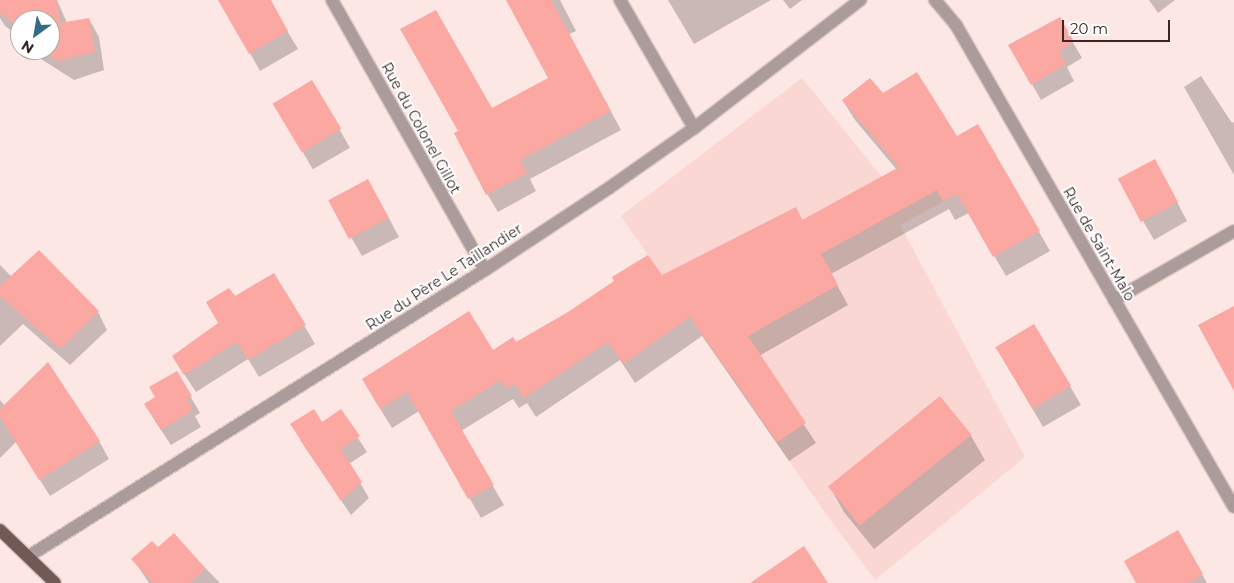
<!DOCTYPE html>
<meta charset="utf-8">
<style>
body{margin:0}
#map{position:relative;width:1234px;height:583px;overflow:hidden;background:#fde7e5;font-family:Montserrat,sans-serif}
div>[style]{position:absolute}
.built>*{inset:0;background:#fad7d3}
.shadow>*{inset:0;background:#0003;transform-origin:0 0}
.building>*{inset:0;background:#faa8a1;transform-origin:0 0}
.roads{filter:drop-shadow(1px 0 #d9c5c3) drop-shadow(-1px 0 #d9c5c3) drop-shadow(0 1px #d9c5c3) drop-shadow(0 -1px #d9c5c3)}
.minor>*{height:12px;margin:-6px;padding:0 6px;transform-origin:6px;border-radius:6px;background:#ab9b9a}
.major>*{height:12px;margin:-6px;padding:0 6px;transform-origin:6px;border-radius:6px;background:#725956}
span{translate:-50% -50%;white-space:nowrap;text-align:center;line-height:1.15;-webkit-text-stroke:4px #fff;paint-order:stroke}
.street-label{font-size:14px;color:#362827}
.north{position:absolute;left:10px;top:10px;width:50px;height:50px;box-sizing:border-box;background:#fff;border:1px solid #afa9a9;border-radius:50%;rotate:212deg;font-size:14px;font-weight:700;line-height:20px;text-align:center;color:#362827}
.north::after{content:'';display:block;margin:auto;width:18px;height:22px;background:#336c85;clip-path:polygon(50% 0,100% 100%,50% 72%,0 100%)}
.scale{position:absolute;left:1062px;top:20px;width:108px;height:22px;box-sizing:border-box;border:2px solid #362827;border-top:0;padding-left:6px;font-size:15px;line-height:18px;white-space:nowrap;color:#362827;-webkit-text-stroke:4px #fff;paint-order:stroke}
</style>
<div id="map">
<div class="built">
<i style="clip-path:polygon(802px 78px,882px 177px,929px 151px,952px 197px,900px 225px,1025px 457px,875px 580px,823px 510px,621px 216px)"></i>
</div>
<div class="shadow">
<i style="clip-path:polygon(0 0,57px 0,67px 23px,89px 19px,99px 37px,104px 70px,74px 80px,41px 59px,35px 50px,50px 50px,50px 20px,20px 20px,20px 37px,5px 26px,0 18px)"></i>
<i style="clip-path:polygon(231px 0,269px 0,298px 49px,260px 71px,223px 5px)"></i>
<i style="clip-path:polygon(508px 0,560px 0,576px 31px,569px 34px,621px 130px,530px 179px,536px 191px,498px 212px,487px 194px,492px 110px,550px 78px)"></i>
<i style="clip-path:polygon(668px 0,771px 0,694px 44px)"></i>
<i style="clip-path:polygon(783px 0,802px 0,790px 9px)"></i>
<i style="clip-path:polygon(1149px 0,1175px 0,1158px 13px)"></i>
<i style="clip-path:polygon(1059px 19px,1082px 58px,1067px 67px,1074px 81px,1041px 100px,1010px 46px)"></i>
<i style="clip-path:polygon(1201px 76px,1232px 123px,1234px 122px,1234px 175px,1184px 87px)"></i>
<i style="left:312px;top:82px;width:76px;height:43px;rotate:60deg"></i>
<i style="clip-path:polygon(882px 94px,956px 138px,978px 126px,1050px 251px,1006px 276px,969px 213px,955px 220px,949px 209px,831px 274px,848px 305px,759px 356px,816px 443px,789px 461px,702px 336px,635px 383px,620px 360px,536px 417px,527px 403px,519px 408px,513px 399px,461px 431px,504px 505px,481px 518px,419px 411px,392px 428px,374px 399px,515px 343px,662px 277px,796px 209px,803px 221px,897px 170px,855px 120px,843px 101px)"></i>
<i style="clip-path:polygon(1165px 179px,1187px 221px,1154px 240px,1120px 181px)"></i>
<i style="clip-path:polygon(378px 198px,399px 237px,362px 256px,330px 201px)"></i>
<i style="clip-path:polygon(0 265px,12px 277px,98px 312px,107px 330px,70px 365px,23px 324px,0 346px)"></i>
<i style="clip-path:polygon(274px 274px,315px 344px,259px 377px,248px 359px,196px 392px,184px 374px,220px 324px,229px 289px,236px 297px)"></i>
<i style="clip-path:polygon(1034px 325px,1081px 405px,1043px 427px,1007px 365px)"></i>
<i style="clip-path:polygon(177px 373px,200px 413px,195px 416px,201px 427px,171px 445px,155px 421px,157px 398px)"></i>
<i style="clip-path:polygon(940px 398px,971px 436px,985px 460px,874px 549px,844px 512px,830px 487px)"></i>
<i style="clip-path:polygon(0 400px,5px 406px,99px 441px,109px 459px,50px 496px,16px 442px,0 458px)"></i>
<i style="clip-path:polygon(340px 411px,367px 452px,349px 464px,369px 498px,351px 515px,300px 440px)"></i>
<i style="clip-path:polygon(1177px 532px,1207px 583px,1138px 583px)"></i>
<i style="clip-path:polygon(173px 535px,220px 583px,149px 583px,133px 559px,158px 549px)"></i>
</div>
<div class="building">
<i style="clip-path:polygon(0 0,57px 0,60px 23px,89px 18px,95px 52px,57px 61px,42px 50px,50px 50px,50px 20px,20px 20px,20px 27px,0 13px)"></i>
<i style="clip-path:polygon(218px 0,271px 0,288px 31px,249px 54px)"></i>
<i style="clip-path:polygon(506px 0,551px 0,611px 111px,520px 160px,527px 173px,486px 195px,454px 133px,458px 131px,400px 29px,436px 10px,492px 108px,548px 78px)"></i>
<i style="clip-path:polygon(1060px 17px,1074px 42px,1059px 51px,1066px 64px,1031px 85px,1008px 45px)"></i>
<i style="clip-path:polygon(917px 72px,957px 136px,978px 124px,1040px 231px,993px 257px,957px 194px,943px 201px,937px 190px,821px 254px,838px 285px,748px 336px,806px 423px,777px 442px,690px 317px,623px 364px,608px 342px,524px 398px,515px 384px,507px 389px,501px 380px,451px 411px,494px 485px,468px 499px,407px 392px,380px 409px,362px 379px,469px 311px,493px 350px,513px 337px,516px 342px,568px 312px,614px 281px,612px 277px,648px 255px,662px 275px,796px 207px,802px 220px,899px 167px,842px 100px,870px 78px,883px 93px)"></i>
<i style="left:312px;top:80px;width:57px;height:46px;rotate:59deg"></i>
<i style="left:1155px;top:159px;width:49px;height:42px;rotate:62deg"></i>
<i style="left:368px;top:179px;width:44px;height:45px;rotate:62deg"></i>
<i style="clip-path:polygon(39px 250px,99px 311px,60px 349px,0 296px,0 286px)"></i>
<i style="clip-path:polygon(274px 273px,306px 325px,248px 360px,237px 342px,184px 375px,172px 356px,218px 323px,206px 302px,229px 288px,235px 296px)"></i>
<i style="clip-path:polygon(1234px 306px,1234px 391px,1198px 325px)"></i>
<i style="left:1034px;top:324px;width:72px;height:45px;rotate:59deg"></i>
<i style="clip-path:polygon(48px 362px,100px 441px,39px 480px,0 417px,0 409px)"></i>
<i style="clip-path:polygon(177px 371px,192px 396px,187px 399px,193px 410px,161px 430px,144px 404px,155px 397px,149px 387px)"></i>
<i style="left:940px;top:396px;width:50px;height:144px;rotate:51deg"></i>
<i style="clip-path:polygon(314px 409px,322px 422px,341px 409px,360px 436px,341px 449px,362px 482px,341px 501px,290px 424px)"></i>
<i style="clip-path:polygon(1178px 530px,1203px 574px,1189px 583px,1136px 583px,1124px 561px)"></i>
<i style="clip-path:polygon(174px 533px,206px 569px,190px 583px,153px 583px,131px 559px,152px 541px,158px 547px)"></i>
<i style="clip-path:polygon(804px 546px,828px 583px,750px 583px)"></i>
</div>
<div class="roads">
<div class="minor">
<i style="left:332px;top:0;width:310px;rotate:60.5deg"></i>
<i style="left:620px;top:0;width:148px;rotate:60deg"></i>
<i style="left:935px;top:0;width:33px;rotate:50deg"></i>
<i style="left:956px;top:25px;width:556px;rotate:60.03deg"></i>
<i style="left:1114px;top:300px;width:138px;rotate:-29.9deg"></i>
<i style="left:29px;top:556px;width:538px;rotate:-32.1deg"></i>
<i style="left:485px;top:270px;width:149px;rotate:-33.5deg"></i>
<i style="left:609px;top:188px;width:104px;rotate:-35.2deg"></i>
<i style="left:694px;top:128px;width:210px;rotate:-37.6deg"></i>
</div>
<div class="major">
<i style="left:0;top:530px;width:76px;rotate:43.9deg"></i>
</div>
</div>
<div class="street-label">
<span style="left:421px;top:128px;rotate:61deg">Rue du Colonel Gillot</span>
<span style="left:1099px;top:244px;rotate:60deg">Rue de Saint-Malo</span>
<span style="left:444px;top:277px;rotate:-33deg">Rue du Père Le Taillandier</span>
</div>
<div class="north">N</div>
<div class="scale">20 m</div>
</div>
